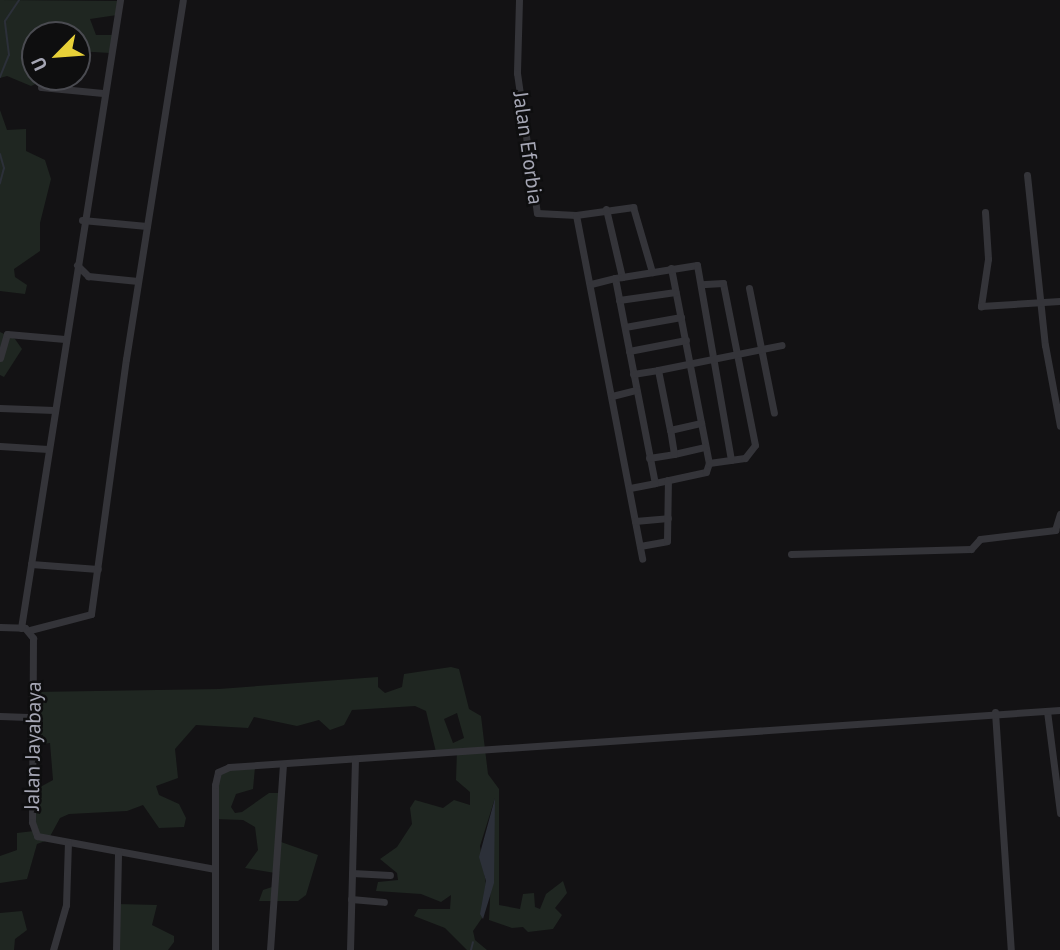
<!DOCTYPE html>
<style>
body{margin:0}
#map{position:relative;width:1060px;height:950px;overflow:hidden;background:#131214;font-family:"PT Sans",sans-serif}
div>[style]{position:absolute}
.green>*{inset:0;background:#1f2621}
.water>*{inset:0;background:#2c3039}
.stream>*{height:2px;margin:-1px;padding:0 1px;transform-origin:1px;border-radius:1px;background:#2c3039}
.minor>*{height:7px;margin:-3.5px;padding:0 3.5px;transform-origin:3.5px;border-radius:3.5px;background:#343439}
span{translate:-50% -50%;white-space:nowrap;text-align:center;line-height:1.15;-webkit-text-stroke:5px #0e0e0f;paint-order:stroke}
.street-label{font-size:21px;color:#a5a6b4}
.north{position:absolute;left:21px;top:21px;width:70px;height:70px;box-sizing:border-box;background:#0e0e0f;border:2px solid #4a4b51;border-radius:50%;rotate:245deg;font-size:19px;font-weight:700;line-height:28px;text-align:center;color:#a5a6b4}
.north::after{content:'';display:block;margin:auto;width:24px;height:32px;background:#e7d038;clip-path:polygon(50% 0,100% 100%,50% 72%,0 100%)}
</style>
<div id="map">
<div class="green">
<i style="clip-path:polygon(0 0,119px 1px,117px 15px,90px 19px,96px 35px,114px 35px,110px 53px,77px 51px,77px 35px,35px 35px,35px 77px,43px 77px,40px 82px,31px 86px,7px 76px,0 78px)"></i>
<i style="clip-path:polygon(0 110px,7px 130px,26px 129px,26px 151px,45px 160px,51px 179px,40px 223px,40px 251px,14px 269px,15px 277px,27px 285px,25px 294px,0 291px)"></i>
<i style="clip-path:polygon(0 332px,15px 339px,22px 349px,4px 377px,0 375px)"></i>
<i style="clip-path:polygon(evenodd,451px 667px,459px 669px,469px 709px,481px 716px,488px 774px,499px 789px,499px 905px,520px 909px,523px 894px,534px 893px,535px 907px,540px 909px,546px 894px,563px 881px,567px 893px,555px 908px,562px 915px,553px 929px,528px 932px,523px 927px,512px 928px,489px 920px,495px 798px,480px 846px,486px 884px,482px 918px,473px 931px,475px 940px,487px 950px,467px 950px,445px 928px,414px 916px,418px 909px,450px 909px,451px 895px,441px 902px,421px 894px,376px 891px,378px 882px,398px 880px,397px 873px,380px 859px,397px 847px,412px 824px,410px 808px,415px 800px,443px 808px,454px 800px,470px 805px,470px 792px,456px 780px,457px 750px,436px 752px,426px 711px,415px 706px,352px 710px,344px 725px,330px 730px,319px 720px,297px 726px,254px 717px,248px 728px,196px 725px,175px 749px,178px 778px,156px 786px,159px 795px,179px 804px,186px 818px,184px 827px,159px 828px,143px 805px,127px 811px,69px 814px,60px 818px,48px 840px,37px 844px,27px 879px,0 883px,0 856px,17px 850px,17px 833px,34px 831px,33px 791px,53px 780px,50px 743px,43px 744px,43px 735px,34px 735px,34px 692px,219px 689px,378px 677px,378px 687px,385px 693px,402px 687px,404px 674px,451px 667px,457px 713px,464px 738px,453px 743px,444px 719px,457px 713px)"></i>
<i style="clip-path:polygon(255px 767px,253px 789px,236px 794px,231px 807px,235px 813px,242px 812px,269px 793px,279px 793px,281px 842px,318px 855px,306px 895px,298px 901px,259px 901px,263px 890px,278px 885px,275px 873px,245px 868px,258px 850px,255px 827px,243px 820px,215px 819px,218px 772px)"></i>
<i style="clip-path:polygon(117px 904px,157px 905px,152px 925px,174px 936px,174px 942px,168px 950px,116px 950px)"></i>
<i style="clip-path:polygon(22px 911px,27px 930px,15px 939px,14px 950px,0 950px,0 913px)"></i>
</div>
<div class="water">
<i style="clip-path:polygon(495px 798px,494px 883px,483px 919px,480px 914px,486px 881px,479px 857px)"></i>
</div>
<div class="stream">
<i style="left:0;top:77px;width:24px;rotate:-68deg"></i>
<i style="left:9px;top:55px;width:34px;rotate:-97deg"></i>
<i style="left:5px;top:21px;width:25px;rotate:-56deg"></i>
<i style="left:0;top:154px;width:15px;rotate:74deg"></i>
<i style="left:4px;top:168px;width:16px;rotate:105deg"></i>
<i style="left:471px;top:950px;width:8px;rotate:-76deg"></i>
</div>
<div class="minor">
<i style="left:519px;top:0;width:73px;rotate:91.6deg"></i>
<i style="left:517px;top:73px;width:141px;rotate:81.9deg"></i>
<i style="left:537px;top:213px;width:39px;rotate:3deg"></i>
<i style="left:576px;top:215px;width:58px;rotate:-8deg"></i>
<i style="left:633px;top:207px;width:68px;rotate:73.7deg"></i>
<i style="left:41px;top:87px;width:62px;rotate:5.5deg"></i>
<i style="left:1027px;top:175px;width:171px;rotate:84deg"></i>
<i style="left:1045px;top:345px;width:82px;rotate:79.5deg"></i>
<i style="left:606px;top:209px;width:70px;rotate:76.8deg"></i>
<i style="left:622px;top:277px;width:7px;rotate:172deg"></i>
<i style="left:615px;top:278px;width:209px;rotate:79deg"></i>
<i style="left:655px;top:483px;width:52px;rotate:-12.2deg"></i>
<i style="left:706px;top:472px;width:9px;rotate:-72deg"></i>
<i style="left:985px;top:212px;width:47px;rotate:86.3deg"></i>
<i style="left:988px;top:259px;width:48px;rotate:98.5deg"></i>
<i style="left:981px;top:306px;width:79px;rotate:-3.6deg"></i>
<i style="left:576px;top:215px;width:350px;rotate:79.1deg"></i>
<i style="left:82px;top:220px;width:65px;rotate:5.3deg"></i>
<i style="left:77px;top:265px;width:16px;rotate:45deg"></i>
<i style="left:88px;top:276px;width:50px;rotate:5.7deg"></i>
<i style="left:671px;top:268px;width:199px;rotate:79deg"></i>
<i style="left:709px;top:463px;width:36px;rotate:-8deg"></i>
<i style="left:745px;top:458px;width:16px;rotate:-52deg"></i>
<i style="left:755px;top:445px;width:165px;rotate:-101.2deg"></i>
<i style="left:723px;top:283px;width:22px;rotate:177deg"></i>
<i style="left:622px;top:277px;width:76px;rotate:-9.1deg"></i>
<i style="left:697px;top:265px;width:198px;rotate:80.1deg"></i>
<i style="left:591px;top:284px;width:25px;rotate:-14deg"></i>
<i style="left:749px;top:288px;width:127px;rotate:78.7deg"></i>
<i style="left:619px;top:300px;width:57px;rotate:-8.1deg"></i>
<i style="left:625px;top:327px;width:57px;rotate:-10.1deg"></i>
<i style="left:629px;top:351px;width:58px;rotate:-10.9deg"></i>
<i style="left:0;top:358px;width:25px;rotate:-74deg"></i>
<i style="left:7px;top:334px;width:58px;rotate:4.9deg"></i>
<i style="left:658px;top:370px;width:126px;rotate:-11.4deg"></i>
<i style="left:633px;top:374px;width:25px;rotate:-9deg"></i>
<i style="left:658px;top:370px;width:61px;rotate:78.7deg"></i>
<i style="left:670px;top:430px;width:32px;rotate:-13deg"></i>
<i style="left:612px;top:396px;width:25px;rotate:-14deg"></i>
<i style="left:0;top:408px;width:54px;rotate:2.1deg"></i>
<i style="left:0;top:446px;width:48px;rotate:3.6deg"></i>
<i style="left:674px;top:454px;width:32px;rotate:-13deg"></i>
<i style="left:649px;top:458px;width:25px;rotate:-9deg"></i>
<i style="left:674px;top:454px;width:24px;rotate:-99deg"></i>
<i style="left:630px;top:488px;width:25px;rotate:-11deg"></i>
<i style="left:635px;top:521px;width:33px;rotate:-5deg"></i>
<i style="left:640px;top:546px;width:27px;rotate:-10deg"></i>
<i style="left:667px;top:541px;width:61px;rotate:-89.1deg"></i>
<i style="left:791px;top:554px;width:180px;rotate:-1.6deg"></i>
<i style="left:971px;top:549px;width:13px;rotate:-48deg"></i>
<i style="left:980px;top:539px;width:76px;rotate:-6.8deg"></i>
<i style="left:1055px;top:530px;width:17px;rotate:-73deg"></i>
<i style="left:31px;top:564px;width:67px;rotate:4.3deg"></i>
<i style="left:0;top:627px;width:25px;rotate:2deg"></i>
<i style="left:25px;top:628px;width:13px;rotate:51deg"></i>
<i style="left:33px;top:638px;width:184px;rotate:90.3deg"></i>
<i style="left:32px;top:822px;width:15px;rotate:70deg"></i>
<i style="left:37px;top:836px;width:181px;rotate:10.5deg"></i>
<i style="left:21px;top:628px;width:636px;rotate:-81.04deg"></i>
<i style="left:30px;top:630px;width:63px;rotate:-14.7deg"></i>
<i style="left:91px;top:614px;width:257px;rotate:-82.2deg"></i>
<i style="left:126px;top:359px;width:363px;rotate:-81deg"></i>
<i style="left:1047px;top:711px;width:103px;rotate:82.7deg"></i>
<i style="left:995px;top:712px;width:239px;rotate:86.2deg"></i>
<i style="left:0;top:716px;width:35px;rotate:2deg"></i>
<i style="left:352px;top:873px;width:38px;rotate:3deg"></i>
<i style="left:351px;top:899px;width:33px;rotate:5deg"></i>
<i style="left:53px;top:950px;width:47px;rotate:-73.9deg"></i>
<i style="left:66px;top:905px;width:62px;rotate:-88.2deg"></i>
<i style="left:116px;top:950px;width:98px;rotate:-88.8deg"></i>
<i style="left:215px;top:950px;width:165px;rotate:-90deg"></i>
<i style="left:215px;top:785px;width:13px;rotate:-77deg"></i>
<i style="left:218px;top:772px;width:12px;rotate:-24deg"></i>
<i style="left:229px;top:767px;width:833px;rotate:-3.92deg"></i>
<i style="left:270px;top:950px;width:185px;rotate:-86deg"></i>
<i style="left:350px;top:950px;width:191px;rotate:-88.5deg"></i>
</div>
<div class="street-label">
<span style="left:528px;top:148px;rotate:82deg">Jalan Eforbia</span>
<span style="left:33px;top:746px;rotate:-89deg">Jalan Jayabaya</span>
</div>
<div class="north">U</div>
</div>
